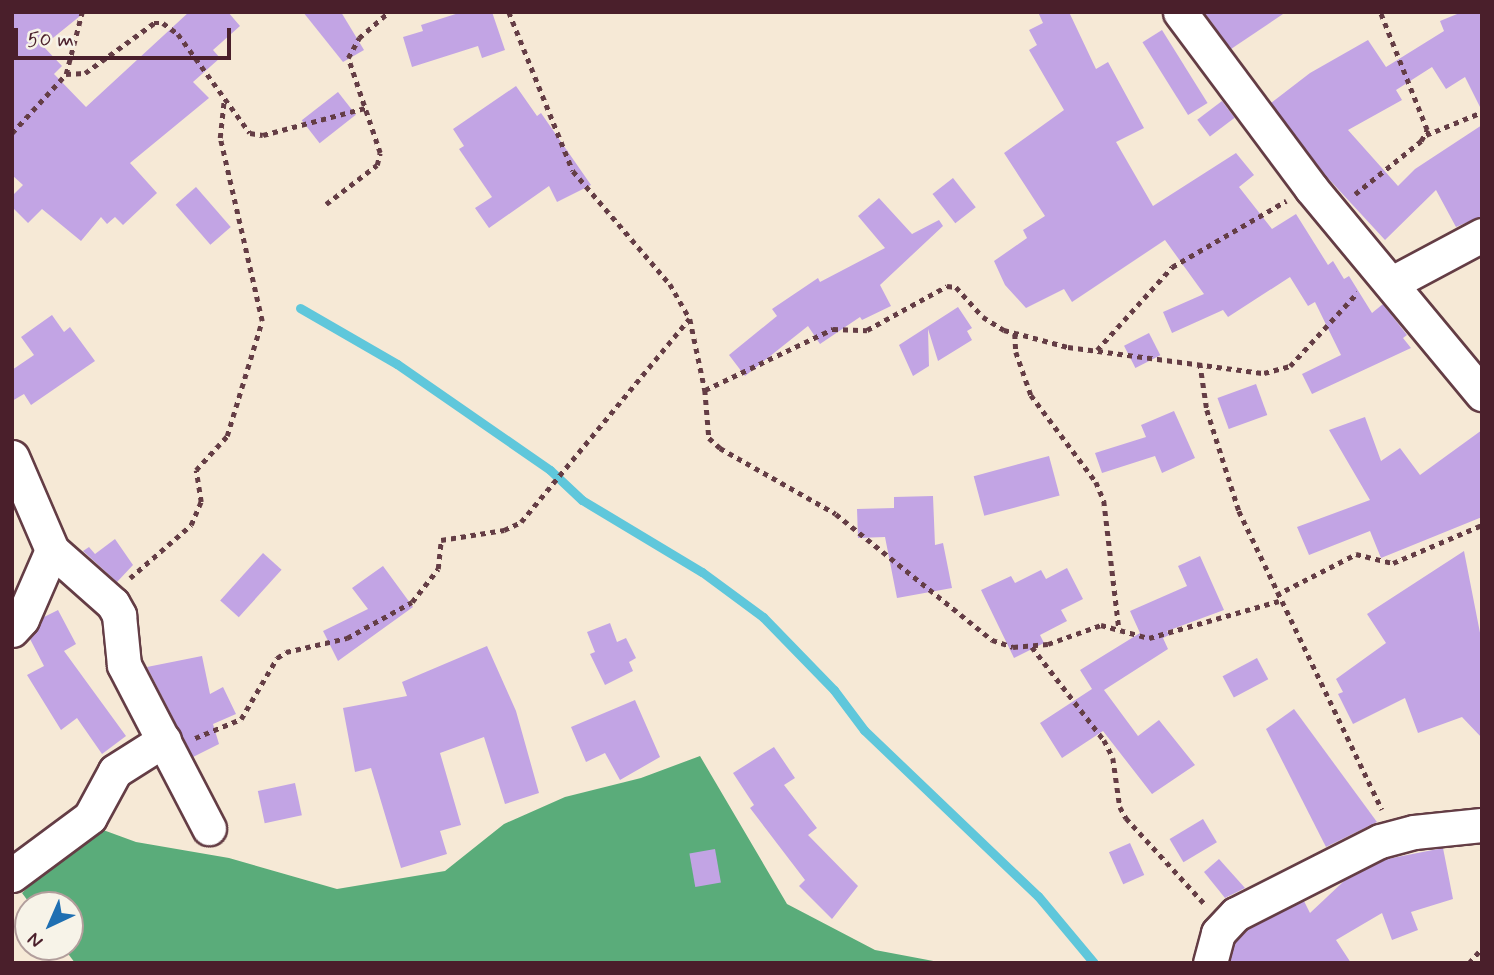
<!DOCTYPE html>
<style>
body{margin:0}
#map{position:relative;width:1494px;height:975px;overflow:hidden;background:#f6e9d6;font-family:Mynerve,sans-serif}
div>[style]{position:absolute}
.forest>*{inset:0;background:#5aac7a}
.stream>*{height:9px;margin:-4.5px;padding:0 4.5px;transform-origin:4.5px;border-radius:4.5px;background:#5fc7db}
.building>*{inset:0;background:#c2a4e4;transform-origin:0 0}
.path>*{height:4.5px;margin-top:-2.25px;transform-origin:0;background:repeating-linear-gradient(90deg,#643d45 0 5px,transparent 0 10px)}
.roads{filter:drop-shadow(2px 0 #643d45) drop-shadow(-2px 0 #643d45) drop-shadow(0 2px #643d45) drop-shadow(0 -2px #643d45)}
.minor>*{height:33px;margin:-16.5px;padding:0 16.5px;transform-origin:16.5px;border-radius:16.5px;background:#fff}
span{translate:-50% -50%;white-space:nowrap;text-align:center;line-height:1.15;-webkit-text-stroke:7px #f7f3e8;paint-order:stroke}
.frame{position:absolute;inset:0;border:14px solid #4a1f2b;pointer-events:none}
.north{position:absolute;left:14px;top:891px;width:70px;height:70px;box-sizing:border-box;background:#f7f3e8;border:2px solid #b29e9c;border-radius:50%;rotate:224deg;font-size:19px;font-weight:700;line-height:28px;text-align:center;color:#4a1f2b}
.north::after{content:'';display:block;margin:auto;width:24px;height:32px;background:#1f6fb2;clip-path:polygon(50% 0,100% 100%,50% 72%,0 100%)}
.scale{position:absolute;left:14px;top:28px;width:217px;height:32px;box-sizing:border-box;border:4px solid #4a1f2b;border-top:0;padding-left:9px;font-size:21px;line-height:24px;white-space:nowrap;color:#4a1f2b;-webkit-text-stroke:5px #f7f3e8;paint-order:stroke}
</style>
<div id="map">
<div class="forest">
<i style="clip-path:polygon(700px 756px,787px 904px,875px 950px,944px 963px,75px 963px,63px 947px,70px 947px,70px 905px,31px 905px,22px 893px,95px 827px,136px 842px,229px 858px,337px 889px,445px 871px,504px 824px,565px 797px,641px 778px)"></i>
</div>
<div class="stream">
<i style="left:300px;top:308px;width:112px;rotate:30deg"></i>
<i style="left:397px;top:364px;width:186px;rotate:34.7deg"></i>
<i style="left:550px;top:470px;width:44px;rotate:43.2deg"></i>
<i style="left:582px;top:500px;width:140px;rotate:31deg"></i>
<i style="left:702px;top:572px;width:76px;rotate:36.4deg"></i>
<i style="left:763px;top:617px;width:102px;rotate:45.8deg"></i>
<i style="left:834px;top:690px;width:50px;rotate:53.1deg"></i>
<i style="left:864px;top:730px;width:240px;rotate:43.7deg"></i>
<i style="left:1038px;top:896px;width:87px;rotate:50.1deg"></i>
</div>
<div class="building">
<i style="clip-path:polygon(12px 12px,85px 12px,43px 46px,62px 66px,54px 74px,86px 107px,189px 12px,228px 12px,240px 26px,213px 50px,220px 58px,193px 82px,209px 98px,130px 163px,157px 193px,123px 225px,115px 217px,107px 224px,101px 217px,81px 241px,42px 209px,28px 223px,12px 207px,12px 196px,23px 185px,12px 175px)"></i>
<i style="clip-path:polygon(303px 12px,341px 12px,364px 50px,343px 62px)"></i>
<i style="clip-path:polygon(462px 12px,492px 12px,505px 50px,482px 58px,478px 46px,412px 67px,403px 37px,423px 31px,421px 25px)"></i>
<i style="clip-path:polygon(1038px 12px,1069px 12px,1096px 69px,1108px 62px,1144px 128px,1116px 142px,1153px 206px,1236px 153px,1254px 175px,1239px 187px,1272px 229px,1296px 214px,1328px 265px,1333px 261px,1344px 279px,1349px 276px,1372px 313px,1383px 304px,1407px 335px,1403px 338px,1411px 348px,1312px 394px,1302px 374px,1341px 355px,1315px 302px,1308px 306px,1290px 277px,1228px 317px,1223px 310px,1172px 333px,1163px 312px,1204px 294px,1165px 240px,1072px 302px,1064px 289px,1026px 308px,1005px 285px,994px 261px,1027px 238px,1023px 230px,1045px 216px,1004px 153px,1064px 110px,1029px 50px,1037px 45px,1029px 30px,1043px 23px)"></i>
<i style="clip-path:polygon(1204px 12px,1286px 12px,1231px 49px)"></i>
<i style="clip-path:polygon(1462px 12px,1482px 12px,1482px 111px,1465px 77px,1446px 89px,1432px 67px,1396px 90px,1402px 100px,1348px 130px,1398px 186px,1415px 169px,1482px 125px,1482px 216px,1456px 227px,1436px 190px,1385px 240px,1326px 176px,1271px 103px,1310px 73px,1368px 40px,1386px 67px,1444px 31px,1440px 21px)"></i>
<i style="left:1162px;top:30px;width:86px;height:23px;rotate:58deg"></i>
<i style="clip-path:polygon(516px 86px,537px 116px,541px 113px,591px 185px,557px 202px,549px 186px,489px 228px,475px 208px,492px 197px,459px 149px,464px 146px,453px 129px)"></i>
<i style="left:338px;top:92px;width:29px;height:46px;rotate:52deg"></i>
<i style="left:1222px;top:101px;width:21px;height:31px;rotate:53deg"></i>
<i style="left:953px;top:178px;width:37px;height:26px;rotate:52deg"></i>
<i style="left:196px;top:187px;width:53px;height:27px;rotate:49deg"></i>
<i style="clip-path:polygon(879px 198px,912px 234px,939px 220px,943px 226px,880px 285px,891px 306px,862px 320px,860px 317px,820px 344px,808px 326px,745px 376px,729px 355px,777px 316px,772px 309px,818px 278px,820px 282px,885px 248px,858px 216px)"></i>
<i style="clip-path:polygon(958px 307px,972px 328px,967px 331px,972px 340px,938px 361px,928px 329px,929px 366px,913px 376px,899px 345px)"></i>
<i style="clip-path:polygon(52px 315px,64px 332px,70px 327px,95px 361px,31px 405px,24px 394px,12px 401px,12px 370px,34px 355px,21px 337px)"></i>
<i style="left:1149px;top:333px;width:25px;height:28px;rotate:63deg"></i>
<i style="left:1256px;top:384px;width:33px;height:41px;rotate:70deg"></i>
<i style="clip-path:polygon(1174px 411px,1195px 458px,1162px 473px,1155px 456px,1102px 473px,1095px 453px,1146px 437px,1141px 425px)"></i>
<i style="clip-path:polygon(1365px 417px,1381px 461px,1400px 448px,1420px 475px,1482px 430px,1482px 517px,1381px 558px,1370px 531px,1309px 555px,1297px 527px,1370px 500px,1329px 430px)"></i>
<i style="left:1049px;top:456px;width:41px;height:78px;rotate:75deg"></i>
<i style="clip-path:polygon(933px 496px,935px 545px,943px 543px,952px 588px,897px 598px,885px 537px,858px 538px,857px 509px,894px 508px,894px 497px)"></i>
<i style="clip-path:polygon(115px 539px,133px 565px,117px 582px,83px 551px,89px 547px,95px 554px)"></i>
<i style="clip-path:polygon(1464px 551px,1482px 643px,1482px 738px,1462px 717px,1418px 733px,1405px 698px,1353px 724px,1338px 694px,1343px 692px,1336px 679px,1386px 643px,1367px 614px)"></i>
<i style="left:263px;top:553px;width:25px;height:64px;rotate:42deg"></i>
<i style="clip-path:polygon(1200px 556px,1224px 610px,1167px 631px,1169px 635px,1163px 638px,1168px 649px,1104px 690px,1138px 736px,1159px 720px,1195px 765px,1152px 794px,1103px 731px,1062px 758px,1040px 723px,1092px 689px,1080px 670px,1140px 633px,1130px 611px,1187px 586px,1178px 566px)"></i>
<i style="clip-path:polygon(383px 566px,413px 607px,338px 661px,323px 631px,368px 609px,352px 588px)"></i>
<i style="clip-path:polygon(1067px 568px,1083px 599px,1061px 610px,1067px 621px,1040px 635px,1044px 643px,1014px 658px,981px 590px,1011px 576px,1015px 583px,1041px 570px,1046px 579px)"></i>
<i style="clip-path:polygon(58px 610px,76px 644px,64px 651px,126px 736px,102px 754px,77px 718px,61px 730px,27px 675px,44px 666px,30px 639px,44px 617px)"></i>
<i style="clip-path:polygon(610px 623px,617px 642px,626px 638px,636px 658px,629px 662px,633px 671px,605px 685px,590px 654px,595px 652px,587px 632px)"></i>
<i style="clip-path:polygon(487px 646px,516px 711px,539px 793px,505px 804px,484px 737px,440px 753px,461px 825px,440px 831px,447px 854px,401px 868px,371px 768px,355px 772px,343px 708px,407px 696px,402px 682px)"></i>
<i style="clip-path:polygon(202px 656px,210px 694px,223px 687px,236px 714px,213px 724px,219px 744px,193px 757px,147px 667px)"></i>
<i style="left:1257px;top:658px;width:24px;height:39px;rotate:62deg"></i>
<i style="clip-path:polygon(635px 700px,660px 757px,620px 780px,605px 753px,586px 762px,571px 727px)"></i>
<i style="clip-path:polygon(1294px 709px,1377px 822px,1326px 847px,1266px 729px)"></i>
<i style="clip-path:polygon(774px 747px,795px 778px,784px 785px,817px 828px,808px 835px,858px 886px,832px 919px,799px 886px,805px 880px,750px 808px,754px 805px,733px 773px)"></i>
<i style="left:295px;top:783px;width:33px;height:38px;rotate:78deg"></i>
<i style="left:1203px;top:819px;width:27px;height:39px;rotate:59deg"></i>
<i style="left:1130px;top:843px;width:35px;height:23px;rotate:66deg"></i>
<i style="clip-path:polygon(1443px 848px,1453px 899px,1411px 912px,1418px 930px,1392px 940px,1382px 913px,1336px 940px,1351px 963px,1230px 963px,1235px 943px,1250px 928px,1304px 901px,1310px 913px,1344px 881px,1387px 859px)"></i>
<i style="left:715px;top:849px;width:34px;height:26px;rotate:80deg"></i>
<i style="clip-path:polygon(1219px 859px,1245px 888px,1225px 898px,1204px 872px)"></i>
</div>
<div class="path">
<i style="left:509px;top:12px;width:171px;rotate:68.1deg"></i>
<i style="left:573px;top:171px;width:149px;rotate:49.4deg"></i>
<i style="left:670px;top:284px;width:40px;rotate:60.3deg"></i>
<i style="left:690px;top:319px;width:73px;rotate:78.1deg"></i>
<i style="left:705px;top:390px;width:48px;rotate:85.2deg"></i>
<i style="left:709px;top:438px;width:15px;rotate:42deg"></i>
<i style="left:720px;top:448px;width:133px;rotate:29.6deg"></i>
<i style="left:836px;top:514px;width:201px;rotate:38.9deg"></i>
<i style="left:992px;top:640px;width:22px;rotate:18deg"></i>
<i style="left:1013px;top:647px;width:35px;rotate:-5deg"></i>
<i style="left:1048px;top:644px;width:56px;rotate:-19.7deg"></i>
<i style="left:1101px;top:625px;width:50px;rotate:15.2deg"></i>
<i style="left:1149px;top:638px;width:135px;rotate:-15.9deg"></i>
<i style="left:66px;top:74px;width:19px;rotate:-3deg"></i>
<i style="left:85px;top:73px;width:85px;rotate:-35.9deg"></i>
<i style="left:154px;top:23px;width:9px"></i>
<i style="left:163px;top:23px;width:19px;rotate:36deg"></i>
<i style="left:178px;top:34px;width:122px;rotate:54deg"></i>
<i style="left:250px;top:133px;width:13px;rotate:9deg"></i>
<i style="left:263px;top:135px;width:106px;rotate:-14.8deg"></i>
<i style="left:12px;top:133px;width:80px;rotate:-47.5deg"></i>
<i style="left:66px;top:74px;width:64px;rotate:-75.5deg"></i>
<i style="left:1426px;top:135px;width:61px;rotate:-22.3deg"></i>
<i style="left:1355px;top:194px;width:85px;rotate:-38.8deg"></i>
<i style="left:1421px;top:141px;width:13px;rotate:-61deg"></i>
<i style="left:1427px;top:130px;width:127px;rotate:-111.7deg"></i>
<i style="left:326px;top:204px;width:64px;rotate:-37.4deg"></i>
<i style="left:377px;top:165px;width:12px;rotate:-76deg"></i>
<i style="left:380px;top:153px;width:100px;rotate:-108.6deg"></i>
<i style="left:348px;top:58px;width:23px;rotate:-61deg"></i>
<i style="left:359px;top:38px;width:40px;rotate:-41deg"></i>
<i style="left:1015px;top:334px;width:18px;rotate:87deg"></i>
<i style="left:1016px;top:352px;width:46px;rotate:70.8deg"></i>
<i style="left:1031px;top:395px;width:109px;rotate:53.2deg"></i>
<i style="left:1096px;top:482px;width:21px;rotate:67deg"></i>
<i style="left:1104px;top:501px;width:128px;rotate:83.3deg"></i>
<i style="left:1097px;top:350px;width:112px;rotate:-47.9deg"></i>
<i style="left:1172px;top:267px;width:132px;rotate:-30.1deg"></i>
<i style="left:1200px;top:363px;width:48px;rotate:81.5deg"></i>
<i style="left:1207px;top:410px;width:106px;rotate:72.4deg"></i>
<i style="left:1239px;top:511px;width:331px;rotate:64.4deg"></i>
<i style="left:705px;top:390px;width:142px;rotate:-25.5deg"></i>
<i style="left:833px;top:329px;width:34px;rotate:2deg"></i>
<i style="left:867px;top:330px;width:91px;rotate:-28.8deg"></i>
<i style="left:947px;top:286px;width:9px;rotate:6deg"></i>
<i style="left:956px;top:287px;width:40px;rotate:48deg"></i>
<i style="left:983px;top:317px;width:25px;rotate:32deg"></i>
<i style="left:1004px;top:330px;width:66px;rotate:14.9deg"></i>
<i style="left:1068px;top:347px;width:198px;rotate:7.6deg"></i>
<i style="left:1264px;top:373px;width:27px;rotate:-15deg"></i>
<i style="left:1290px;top:366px;width:100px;rotate:-47.4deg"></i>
<i style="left:130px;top:578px;width:81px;rotate:-41deg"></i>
<i style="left:191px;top:525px;width:25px;rotate:-67deg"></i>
<i style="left:201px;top:502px;width:32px;rotate:-99deg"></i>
<i style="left:196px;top:470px;width:46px;rotate:-47.6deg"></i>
<i style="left:227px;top:436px;width:120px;rotate:-73.1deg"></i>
<i style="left:262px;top:321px;width:188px;rotate:-102.9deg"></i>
<i style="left:220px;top:138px;width:38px;rotate:-84deg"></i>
<i style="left:1276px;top:595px;width:90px;rotate:-27.1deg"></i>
<i style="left:1356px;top:554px;width:38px;rotate:14deg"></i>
<i style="left:1393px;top:563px;width:97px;rotate:-23.1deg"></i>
<i style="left:1032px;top:647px;width:118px;rotate:52.3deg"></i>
<i style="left:1104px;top:740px;width:20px;rotate:63deg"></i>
<i style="left:1113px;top:758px;width:49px;rotate:81.9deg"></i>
<i style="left:1120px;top:807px;width:13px;rotate:61deg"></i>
<i style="left:1126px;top:818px;width:115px;rotate:47.5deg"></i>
<i style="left:195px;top:738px;width:50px;rotate:-22.4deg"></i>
<i style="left:241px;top:719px;width:71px;rotate:-59.5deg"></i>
<i style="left:277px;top:658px;width:11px;rotate:-34deg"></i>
<i style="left:286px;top:652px;width:63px;rotate:-12.9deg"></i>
<i style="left:347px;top:638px;width:74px;rotate:-29deg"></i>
<i style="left:412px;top:602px;width:42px;rotate:-51.8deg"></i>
<i style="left:438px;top:569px;width:29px;rotate:-84deg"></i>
<i style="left:441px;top:540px;width:64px;rotate:-9deg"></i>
<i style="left:504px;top:530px;width:19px;rotate:-25deg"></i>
<i style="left:521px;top:522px;width:264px;rotate:-50.4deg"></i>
<i style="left:1469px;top:963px;width:20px;rotate:-49deg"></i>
</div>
<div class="roads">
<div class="minor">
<i style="left:1180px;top:12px;width:219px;rotate:53.3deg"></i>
<i style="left:1311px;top:188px;width:268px;rotate:50.3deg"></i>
<i style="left:1392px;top:283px;width:102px;rotate:-28.1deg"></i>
<i style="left:12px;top:457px;width:101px;rotate:66.7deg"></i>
<i style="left:52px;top:550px;width:81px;rotate:41.5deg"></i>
<i style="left:113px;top:604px;width:13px;rotate:61deg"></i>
<i style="left:119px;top:615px;width:50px;rotate:84.3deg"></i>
<i style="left:124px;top:665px;width:184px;rotate:62.5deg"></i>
<i style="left:12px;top:630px;width:15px;rotate:-48deg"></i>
<i style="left:22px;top:619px;width:75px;rotate:-66.5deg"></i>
<i style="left:12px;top:875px;width:97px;rotate:-36.6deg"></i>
<i style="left:90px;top:817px;width:52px;rotate:-61.5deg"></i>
<i style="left:115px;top:771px;width:58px;rotate:-32.3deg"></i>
<i style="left:1210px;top:963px;width:31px;rotate:-75deg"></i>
<i style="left:1218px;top:933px;width:26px;rotate:-47deg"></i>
<i style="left:1236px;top:914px;width:161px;rotate:-26.9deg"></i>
<i style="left:1380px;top:841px;width:35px;rotate:-15deg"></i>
<i style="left:1414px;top:832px;width:68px;rotate:-5.9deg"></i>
</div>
</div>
<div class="frame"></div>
<div class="north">N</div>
<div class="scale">50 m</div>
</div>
